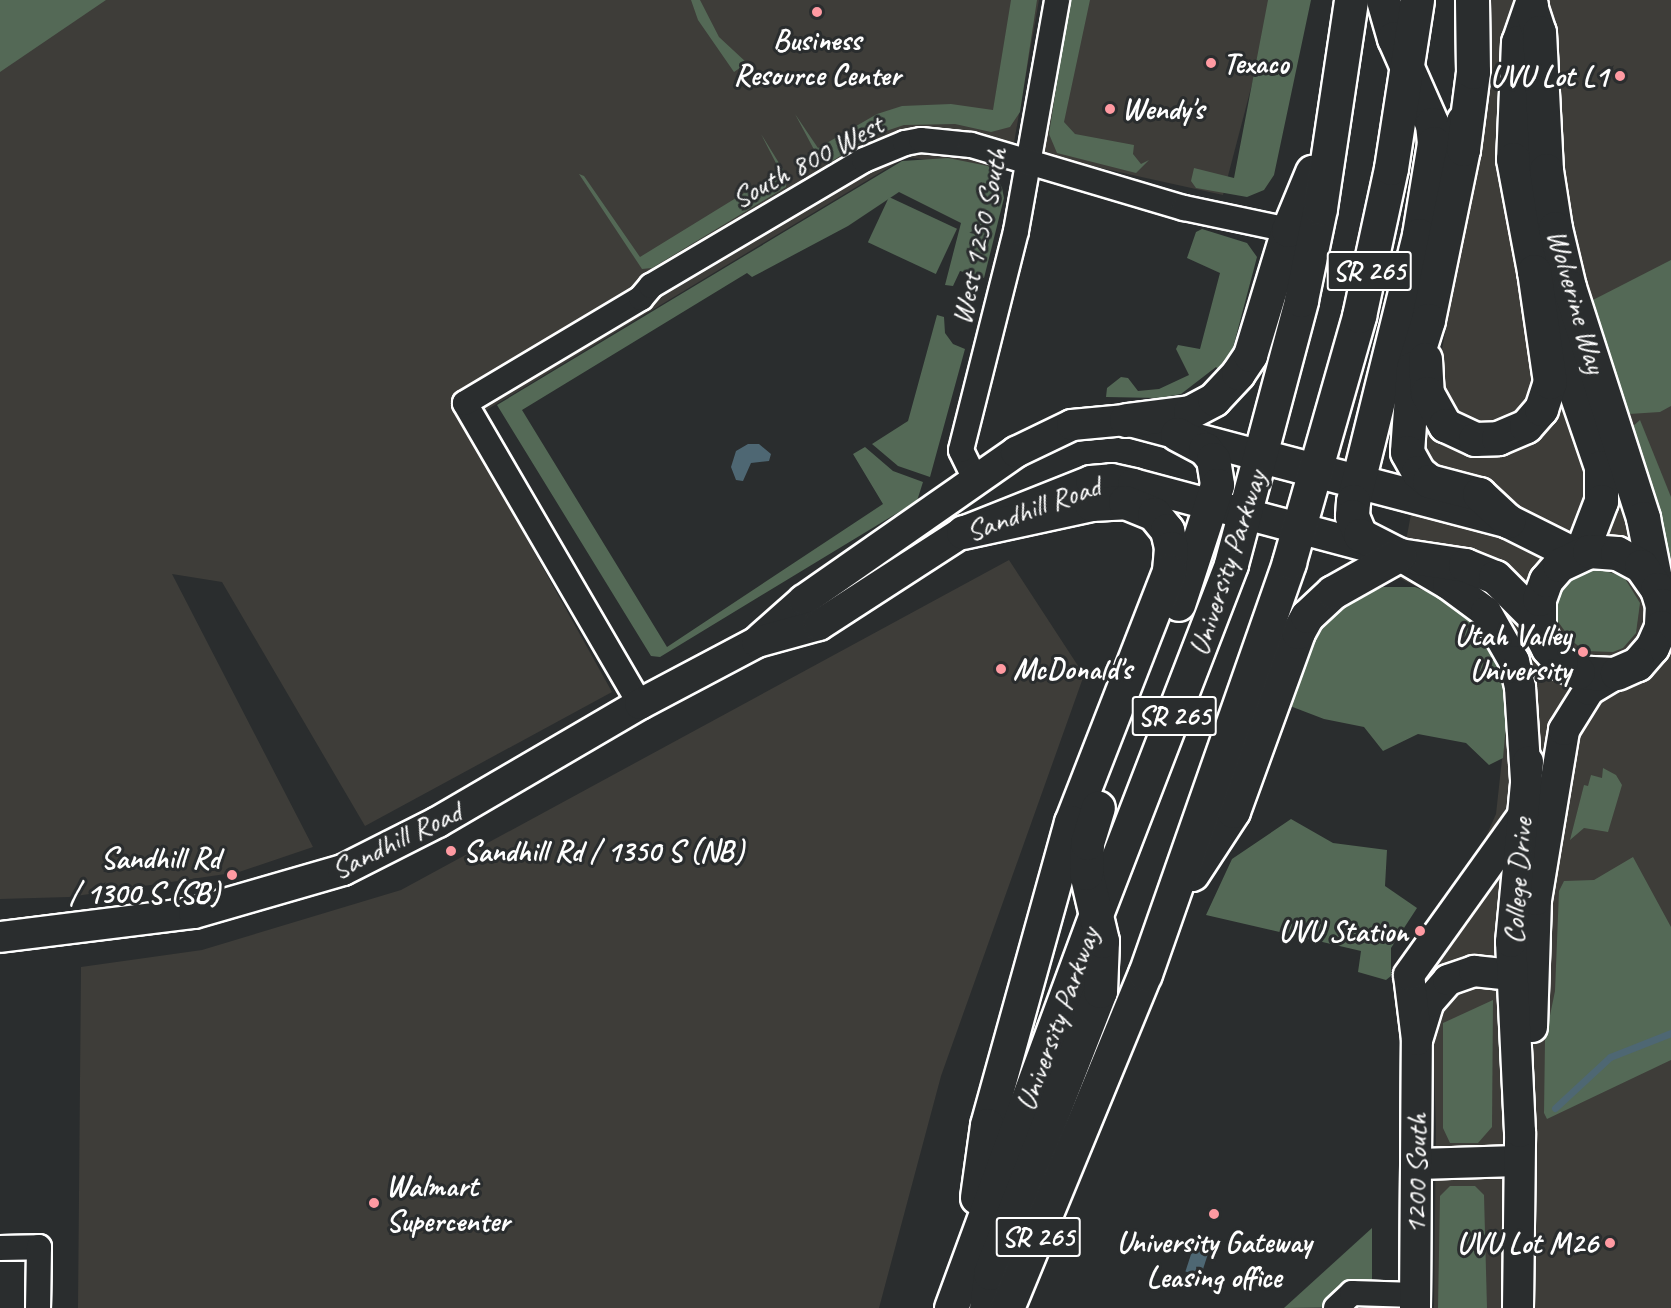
<!DOCTYPE html>
<style>
body{margin:0}
#map{position:relative;width:1671px;height:1308px;overflow:hidden;background:#2a2d2e;font-family:Caveat,sans-serif}
div>[style]{position:absolute}
.built>*{inset:0;background:#3e3d39}
.green>*{inset:0;background:#546956;transform-origin:0 0}
.water>*{inset:0;background:#4e6773;transform-origin:0 0}
.stream>*{height:7px;margin:-3.5px;padding:0 3.5px;transform-origin:3.5px;border-radius:3.5px;background:#4e6773}
.roads{filter:drop-shadow(2px 0 #fff) drop-shadow(-2px 0 #fff) drop-shadow(0 2px #fff) drop-shadow(0 -2px #fff)}
.minor>*{height:24px;margin:-12px;padding:0 12px;transform-origin:12px;border-radius:12px;background:#2a2d2e}
.tertiary>*{height:30px;margin:-15px;padding:0 15px;transform-origin:15px;border-radius:15px;background:#2a2d2e}
.secondary>*{height:33px;margin:-16.5px;padding:0 16.5px;transform-origin:16.5px;border-radius:16.5px;background:#2a2d2e}
.primary>*{height:33px;margin:-16.5px;padding:0 16.5px;transform-origin:16.5px;border-radius:16.5px;background:#2a2d2e}
.motorway>*{height:33px;margin:-16.5px;padding:0 16.5px;transform-origin:16.5px;border-radius:16.5px;background:#2a2d2e}
.dots>*{width:16px;height:16px;translate:-50% -50%;box-sizing:border-box;border:3px solid #2a2d2e;border-radius:50%}
span{translate:-50% -50%;white-space:nowrap;text-align:center;line-height:1.15;-webkit-text-stroke:6px #2a2d2e;paint-order:stroke}
.shield-label span{padding:2px 4px;background:#2a2d2e;border:2px solid;border-radius:4px;-webkit-text-stroke-width:0}
.shield-label{font-size:28px;color:#fff;font-weight:700}
.poi-label{font-size:30px;color:#fff;font-weight:700}
.left{translate:0 -50%;text-align:left}
.right{translate:-100% -50%;text-align:right}
.street-label{font-size:30px;color:#fff}
</style>
<div id="map">
<div class="built">
<i style="clip-path:polygon(95px 0,1039px 0,1009px 171px,906px 157px,463px 424px,612px 692px,365px 826px,222px 582px,172px 574px,313px 847px,239px 872px,69px 897px,0 899px,0 64px)"></i>
<i style="clip-path:polygon(1067px 0,1274px 0,1223px 195px,1042px 155px)"></i>
<i style="clip-path:polygon(1486px 0,1671px 0,1671px 1308px,1434px 1308px,1436px 1127px,1430px 961px,1496px 814px,1510px 686px,1479px 618px,1399px 578px,1477px 164px)"></i>
<i style="clip-path:polygon(1009px 560px,1084px 675px,941px 1076px,879px 1308px,78px 1308px,81px 967px,202px 950px,401px 890px)"></i>
</div>
<div class="green">
<i style="clip-path:polygon(0 0,106px 0,0 72px)"></i>
<i style="clip-path:polygon(691px 0,700px 0,719px 37px,747px 63px,734px 72px,698px 20px)"></i>
<i style="clip-path:polygon(1011px 0,1037px 0,1020px 112px,1010px 127px,991px 132px,955px 124px,904px 125px,874px 135px,829px 163px,819px 159px,795px 114px,818px 148px,877px 114px,902px 106px,951px 104px,993px 110px)"></i>
<i style="clip-path:polygon(1070px 0,1090px 0,1064px 122px,1075px 134px,1134px 145px,1133px 154px,1141px 164px,1149px 160px,1136px 173px,1057px 153px,1049px 134px)"></i>
<i style="clip-path:polygon(1268px 0,1311px 0,1274px 175px,1264px 190px,1247px 197px,1196px 188px,1191px 181px,1194px 168px,1234px 178px)"></i>
<i style="clip-path:polygon(761px 134px,787px 176px,786px 187px,652px 268px,642px 269px,579px 174px,584px 176px,640px 257px,780px 171px)"></i>
<i style="clip-path:polygon(948px 158px,988px 166px,995px 172px,1002px 188px,1004px 198px,984px 278px,960px 271px,953px 286px,945px 285px,961px 223px,899px 192px,848px 226px,752px 277px,747px 273px,522px 410px,667px 647px,883px 504px,853px 454px,865px 447px,893px 471px,923px 482px,917px 501px,660px 657px,651px 656px,497px 405px,902px 161px)"></i>
<i style="left:889px;top:197px;width:75px;height:50px;rotate:25deg"></i>
<i style="clip-path:polygon(1202px 229px,1247px 243px,1257px 257px,1230px 359px,1221px 372px,1216px 367px,1181px 394px,1159px 398px,1106px 397px,1107px 388px,1121px 377px,1128px 378px,1138px 391px,1159px 389px,1189px 375px,1176px 349px,1178px 345px,1200px 349px,1220px 273px,1187px 258px,1196px 232px)"></i>
<i style="clip-path:polygon(1671px 260px,1671px 406px,1660px 412px,1629px 414px,1589px 302px)"></i>
<i style="clip-path:polygon(937px 315px,944px 317px,945px 333px,953px 344px,965px 349px,930px 477px,898px 466px,872px 444px,908px 421px)"></i>
<i style="clip-path:polygon(1640px 420px,1671px 497px,1671px 575px,1632px 427px)"></i>
<i style="clip-path:polygon(1596px 568px,1624px 577px,1640px 603px,1636px 633px,1623px 648px,1613px 652px,1585px 651px,1572px 641px,1551px 612px,1551px 602px,1566px 578px)"></i>
<i style="clip-path:polygon(1383px 587px,1415px 587px,1442px 597px,1471px 617px,1489px 643px,1502px 678px,1508px 703px,1503px 758px,1489px 765px,1466px 743px,1418px 734px,1383px 751px,1364px 727px,1324px 719px,1290px 706px,1311px 646px,1330px 618px,1349px 602px)"></i>
<i style="clip-path:polygon(1603px 768px,1616px 775px,1622px 785px,1608px 832px,1584px 828px,1570px 840px,1584px 785px,1588px 786px,1591px 775px,1602px 778px)"></i>
<i style="clip-path:polygon(1291px 819px,1333px 843px,1387px 850px,1385px 886px,1417px 908px,1391px 948px,1391px 976px,1386px 980px,1358px 972px,1361px 951px,1206px 915px,1232px 859px)"></i>
<i style="clip-path:polygon(1633px 857px,1671px 927px,1671px 1060px,1547px 1119px,1544px 1113px,1545px 1040px,1555px 991px,1559px 891px,1564px 881px,1594px 880px)"></i>
<i style="clip-path:polygon(1493px 1000px,1492px 1127px,1478px 1143px,1450px 1143px,1443px 1128px,1443px 1023px)"></i>
<i style="clip-path:polygon(1450px 1186px,1475px 1186px,1484px 1195px,1487px 1308px,1438px 1308px,1440px 1196px)"></i>
<i style="clip-path:polygon(1372px 1228px,1372px 1307px,1284px 1308px)"></i>
</div>
<div class="water">
<i style="clip-path:polygon(759px 444px,771px 454px,769px 461px,751px 463px,743px 481px,736px 480px,731px 467px,736px 451px,748px 444px)"></i>
<i style="left:1195px;top:1242px;width:16px;height:31px;rotate:18deg"></i>
</div>
<div class="stream">
<i style="left:1555px;top:1108px;width:75px;rotate:-42.8deg"></i>
<i style="left:1610px;top:1057px;width:66px;rotate:-21.5deg"></i>
</div>
<div class="roads">
<div class="minor">
<i style="left:976px;top:481px;width:34px;rotate:-116deg"></i>
<i style="left:961px;top:450px;width:226px;rotate:-75.9deg"></i>
<i style="left:1016px;top:231px;width:235px;rotate:-79.9deg"></i>
<i style="left:640px;top:704px;width:348px;rotate:-120.2deg"></i>
<i style="left:465px;top:403px;width:205px;rotate:-30.8deg"></i>
<i style="left:641px;top:298px;width:16px;rotate:-50deg"></i>
<i style="left:651px;top:286px;width:247px;rotate:-30.6deg"></i>
<i style="left:864px;top:160px;width:44px;rotate:-22.5deg"></i>
<i style="left:905px;top:143px;width:16px;rotate:-11deg"></i>
<i style="left:921px;top:140px;width:50px;rotate:5.7deg"></i>
<i style="left:971px;top:145px;width:222px;rotate:16.5deg"></i>
<i style="left:1184px;top:208px;width:106px;rotate:11.9deg"></i>
<i style="left:0;top:1248px;width:39px;rotate:-1deg"></i>
<i style="left:39px;top:1247px;width:61px;rotate:90.9deg"></i>
<i style="left:1336px;top:1308px;width:22px;rotate:-43deg"></i>
<i style="left:1352px;top:1293px;width:63px;rotate:1.8deg"></i>
</div>
<div class="tertiary">
<i style="left:761px;top:638px;width:57px;rotate:-41.5deg"></i>
<i style="left:804px;top:600px;width:259px;rotate:-34.9deg"></i>
<i style="left:1016px;top:452px;width:62px;rotate:-25.7deg"></i>
<i style="left:1072px;top:425px;width:54px;rotate:-5.3deg"></i>
<i style="left:1126px;top:420px;width:140px;rotate:14.9deg"></i>
<i style="left:0;top:937px;width:195px;rotate:-7.1deg"></i>
<i style="left:194px;top:913px;width:155px;rotate:-16.1deg"></i>
<i style="left:343px;top:870px;width:106px;rotate:-26.8deg"></i>
<i style="left:438px;top:822px;width:234px;rotate:-30.3deg"></i>
<i style="left:640px;top:704px;width:132px;rotate:-27.9deg"></i>
<i style="left:757px;top:642px;width:64px;rotate:-15.3deg"></i>
<i style="left:819px;top:625px;width:171px;rotate:-32.9deg"></i>
<i style="left:963px;top:532px;width:138px;rotate:-21.7deg"></i>
<i style="left:1091px;top:481px;width:21px;rotate:-5deg"></i>
<i style="left:1112px;top:479px;width:22px;rotate:13deg"></i>
<i style="left:1133px;top:484px;width:275px;rotate:14.9deg"></i>
<i style="left:1399px;top:555px;width:57px;rotate:30.6deg"></i>
<i style="left:1448px;top:584px;width:47px;rotate:36.4deg"></i>
<i style="left:1486px;top:612px;width:56px;rotate:60.3deg"></i>
<i style="left:1514px;top:661px;width:27px;rotate:77deg"></i>
<i style="left:1520px;top:687px;width:94px;rotate:86.3deg"></i>
<i style="left:1532px;top:1027px;width:127px;rotate:-88.2deg"></i>
<i style="left:1536px;top:900px;width:172px;rotate:-80.6deg"></i>
<i style="left:1564px;top:730px;width:47px;rotate:-58deg"></i>
<i style="left:1589px;top:690px;width:33px;rotate:-31deg"></i>
<i style="left:1418px;top:1037px;width:37px;rotate:-73deg"></i>
<i style="left:1429px;top:1002px;width:29px;rotate:-49deg"></i>
<i style="left:1448px;top:980px;width:28px;rotate:-19deg"></i>
<i style="left:1474px;top:971px;width:38px;rotate:6deg"></i>
<i style="left:1417px;top:1164px;width:102px;rotate:-1.7deg"></i>
<i style="left:1415px;top:1308px;width:268px;rotate:-89.6deg"></i>
<i style="left:1417px;top:1040px;width:65px;rotate:-97deg"></i>
<i style="left:1409px;top:975px;width:194px;rotate:-54.4deg"></i>
<i style="left:1518px;top:1308px;width:176px;rotate:-89.3deg"></i>
<i style="left:1520px;top:1132px;width:190px;rotate:-92.7deg"></i>
<i style="left:1511px;top:942px;width:181px;rotate:-84.6deg"></i>
</div>
<div class="secondary">
<i style="left:1531px;top:5px;width:39px;rotate:109deg"></i>
<i style="left:1518px;top:42px;width:117px;rotate:92.4deg"></i>
<i style="left:1513px;top:159px;width:114px;rotate:79.4deg"></i>
<i style="left:1534px;top:271px;width:207px;rotate:71.1deg"></i>
<i style="left:1601px;top:467px;width:34px;rotate:90deg"></i>
<i style="left:1601px;top:501px;width:56px;rotate:111deg"></i>
<i style="left:1531px;top:8px;width:25px;rotate:72deg"></i>
<i style="left:1539px;top:32px;width:138px;rotate:87.1deg"></i>
<i style="left:1546px;top:170px;width:59px;rotate:81.2deg"></i>
<i style="left:1555px;top:228px;width:61px;rotate:76.7deg"></i>
<i style="left:1569px;top:287px;width:243px;rotate:72.2deg"></i>
<i style="left:1643px;top:518px;width:72px;rotate:78.8deg"></i>
<i style="left:1261px;top:456px;width:255px;rotate:14.7deg"></i>
<i style="left:1508px;top:521px;width:76px;rotate:26.6deg"></i>
<i style="left:1399px;top:555px;width:67px;rotate:8.6deg"></i>
<i style="left:1465px;top:565px;width:32px;rotate:22deg"></i>
<i style="left:1495px;top:577px;width:59px;rotate:45deg"></i>
<i style="left:1612px;top:674px;width:34px;rotate:-177deg"></i>
<i style="left:1578px;top:672px;width:19px;rotate:-152deg"></i>
<i style="left:1561px;top:663px;width:20px;rotate:-131deg"></i>
<i style="left:1548px;top:648px;width:19px;rotate:-118deg"></i>
<i style="left:1539px;top:631px;width:32px;rotate:-90deg"></i>
<i style="left:1539px;top:599px;width:20px;rotate:-70deg"></i>
<i style="left:1546px;top:580px;width:20px;rotate:-49deg"></i>
<i style="left:1559px;top:565px;width:33px;rotate:-25deg"></i>
<i style="left:1589px;top:551px;width:28px;rotate:4deg"></i>
<i style="left:1617px;top:553px;width:27px;rotate:28deg"></i>
<i style="left:1641px;top:566px;width:28px;rotate:55deg"></i>
<i style="left:1657px;top:589px;width:17px;rotate:73deg"></i>
<i style="left:1662px;top:605px;width:22px;rotate:93deg"></i>
<i style="left:1661px;top:627px;width:22px;rotate:114deg"></i>
<i style="left:1652px;top:647px;width:23px;rotate:131deg"></i>
<i style="left:1637px;top:664px;width:22px;rotate:156deg"></i>
</div>
<div class="primary">
<i style="left:1383px;top:0;width:40px;rotate:74deg"></i>
<i style="left:1394px;top:38px;width:94px;rotate:66.2deg"></i>
<i style="left:1432px;top:124px;width:19px;rotate:84deg"></i>
<i style="left:1434px;top:143px;width:93px;rotate:99.3deg"></i>
<i style="left:1419px;top:235px;width:274px;rotate:103.9deg"></i>
<i style="left:1353px;top:501px;width:15px;rotate:94deg"></i>
<i style="left:1352px;top:516px;width:21px;rotate:67deg"></i>
<i style="left:1360px;top:535px;width:44px;rotate:27.1deg"></i>
<i style="left:1463px;top:121px;width:28px;rotate:90deg"></i>
<i style="left:1463px;top:149px;width:175px;rotate:101.6deg"></i>
<i style="left:1428px;top:320px;width:50px;rotate:107.4deg"></i>
<i style="left:1413px;top:368px;width:84px;rotate:94.1deg"></i>
<i style="left:1407px;top:452px;width:23px;rotate:61deg"></i>
<i style="left:1418px;top:472px;width:14px;rotate:39deg"></i>
<i style="left:1429px;top:481px;width:52px;rotate:14.6deg"></i>
<i style="left:1479px;top:494px;width:40px;rotate:43deg"></i>
<i style="left:1425px;top:359px;width:34px;rotate:87deg"></i>
<i style="left:1427px;top:393px;width:37px;rotate:61deg"></i>
<i style="left:1445px;top:425px;width:33px;rotate:25deg"></i>
<i style="left:1475px;top:439px;width:23px;rotate:-2deg"></i>
<i style="left:1498px;top:438px;width:30px;rotate:-23deg"></i>
<i style="left:1526px;top:426px;width:23px;rotate:-49deg"></i>
<i style="left:1541px;top:409px;width:28px;rotate:-72deg"></i>
<i style="left:1550px;top:382px;width:112px;rotate:-98.2deg"></i>
<i style="left:1126px;top:420px;width:64px;rotate:-7.1deg"></i>
<i style="left:1190px;top:412px;width:27px;rotate:-28deg"></i>
<i style="left:1214px;top:399px;width:35px;rotate:-47deg"></i>
<i style="left:1238px;top:373px;width:22px;rotate:-56deg"></i>
<i style="left:1250px;top:355px;width:131px;rotate:-73.1deg"></i>
<i style="left:1288px;top:230px;width:63px;rotate:-67.5deg"></i>
<i style="left:1177px;top:434px;width:32px;rotate:28deg"></i>
<i style="left:1205px;top:449px;width:13px;rotate:51deg"></i>
<i style="left:1213px;top:459px;width:26px;rotate:81deg"></i>
<i style="left:1217px;top:485px;width:125px;rotate:108.1deg"></i>
<i style="left:963px;top:532px;width:131px;rotate:-12.3deg"></i>
<i style="left:1091px;top:504px;width:34px;rotate:-3deg"></i>
<i style="left:1125px;top:502px;width:31px;rotate:22deg"></i>
<i style="left:1154px;top:514px;width:21px;rotate:51deg"></i>
<i style="left:1167px;top:530px;width:18px;rotate:77deg"></i>
<i style="left:1171px;top:548px;width:23px;rotate:95deg"></i>
<i style="left:1169px;top:571px;width:269px;rotate:111.3deg"></i>
<i style="left:1071px;top:822px;width:314px;rotate:105.5deg"></i>
<i style="left:987px;top:1125px;width:73px;rotate:97.9deg"></i>
<i style="left:1192px;top:874px;width:75px;rotate:-56.9deg"></i>
<i style="left:1233px;top:811px;width:190px;rotate:-70deg"></i>
<i style="left:1298px;top:632px;width:18px;rotate:-61deg"></i>
<i style="left:1307px;top:616px;width:35px;rotate:-43deg"></i>
<i style="left:1333px;top:592px;width:76px;rotate:-29.3deg"></i>
<i style="left:951px;top:1308px;width:417px;rotate:-69.8deg"></i>
<i style="left:1095px;top:917px;width:378px;rotate:-68.9deg"></i>
<i style="left:1231px;top:564px;width:273px;rotate:-75.1deg"></i>
<i style="left:1301px;top:300px;width:94px;rotate:-78.3deg"></i>
<i style="left:1320px;top:208px;width:210px;rotate:-81.5deg"></i>
<i style="left:986px;top:1308px;width:35px;rotate:-83deg"></i>
<i style="left:990px;top:1273px;width:303px;rotate:-68.7deg"></i>
<i style="left:1100px;top:991px;width:50px;rotate:-87.7deg"></i>
<i style="left:1102px;top:941px;width:70px;rotate:-103.2deg"></i>
<i style="left:1086px;top:873px;width:30px;rotate:-88deg"></i>
<i style="left:1087px;top:843px;width:37px;rotate:-73deg"></i>
<i style="left:1007px;top:1308px;width:361px;rotate:-67.6deg"></i>
<i style="left:1145px;top:974px;width:436px;rotate:-70.7deg"></i>
<i style="left:1289px;top:562px;width:256px;rotate:-74.1deg"></i>
<i style="left:1359px;top:316px;width:151px;rotate:-77.8deg"></i>
<i style="left:1391px;top:168px;width:170px;rotate:-81.2deg"></i>
</div>
<div class="motorway">
<i style="left:1463px;top:149px;width:78px;rotate:-82.6deg"></i>
<i style="left:1473px;top:72px;width:72px;rotate:-90.8deg"></i>
</div>
</div>
<div class="dots">
<i style="left:817px;top:12px;background:#ff9aa2"></i>
<i style="left:1211px;top:63px;background:#ff9aa2"></i>
<i style="left:1620px;top:76px;background:#ff9aa2"></i>
<i style="left:1110px;top:109px;background:#ff9aa2"></i>
<i style="left:1583px;top:652px;background:#ff9aa2"></i>
<i style="left:1001px;top:669px;background:#ff9aa2"></i>
<i style="left:451px;top:851px;background:#ff9aa2"></i>
<i style="left:232px;top:875px;background:#ff9aa2"></i>
<i style="left:1420px;top:931px;background:#ff9aa2"></i>
<i style="left:374px;top:1203px;background:#ff9aa2"></i>
<i style="left:1214px;top:1214px;background:#ff9aa2"></i>
<i style="left:1610px;top:1243px;background:#ff9aa2"></i>
</div>
<div class="shield-label">
<span style="left:1369px;top:271px">SR 265</span>
<span style="left:1174px;top:716px">SR 265</span>
<span style="left:1038px;top:1237px">SR 265</span>
</div>
<div class="poi-label">
<span style="left:817px;top:57px">Business<br>Resource Center</span>
<span class="left" style="left:1223px;top:63px">Texaco</span>
<span class="right" style="left:1608px;top:76px">UVU Lot L1</span>
<span class="left" style="left:1122px;top:109px">Wendy's</span>
<span class="right" style="left:1571px;top:652px">Utah Valley<br>University</span>
<span class="left" style="left:1013px;top:669px">McDonald's</span>
<span class="left" style="left:463px;top:851px">Sandhill Rd / 1350 S (NB)</span>
<span class="right" style="left:220px;top:875px">Sandhill Rd<br>/ 1300 S (SB)</span>
<span class="right" style="left:1408px;top:931px">UVU Station</span>
<span class="left" style="left:386px;top:1203px">Walmart<br>Supercenter</span>
<span style="left:1214px;top:1259px">University Gateway<br>Leasing office</span>
<span class="right" style="left:1598px;top:1243px">UVU Lot M26</span>
</div>
<div class="street-label">
<span style="left:807px;top:161px;rotate:-28deg">South 800 West</span>
<span style="left:979px;top:236px;rotate:-78deg">West 1250 South</span>
<span style="left:1577px;top:301px;rotate:74deg">Wolverine Way</span>
<span style="left:1033px;top:508px;rotate:-20deg">Sandhill Road</span>
<span style="left:1227px;top:563px;rotate:-72deg">University Parkway</span>
<span style="left:396px;top:840px;rotate:-26deg">Sandhill Road</span>
<span style="left:1517px;top:881px;rotate:-86deg">College Drive</span>
<span style="left:1057px;top:1019px;rotate:-70deg">University Parkway</span>
<span style="left:1416px;top:1174px;rotate:-89deg">1200 South</span>
</div>
</div>
